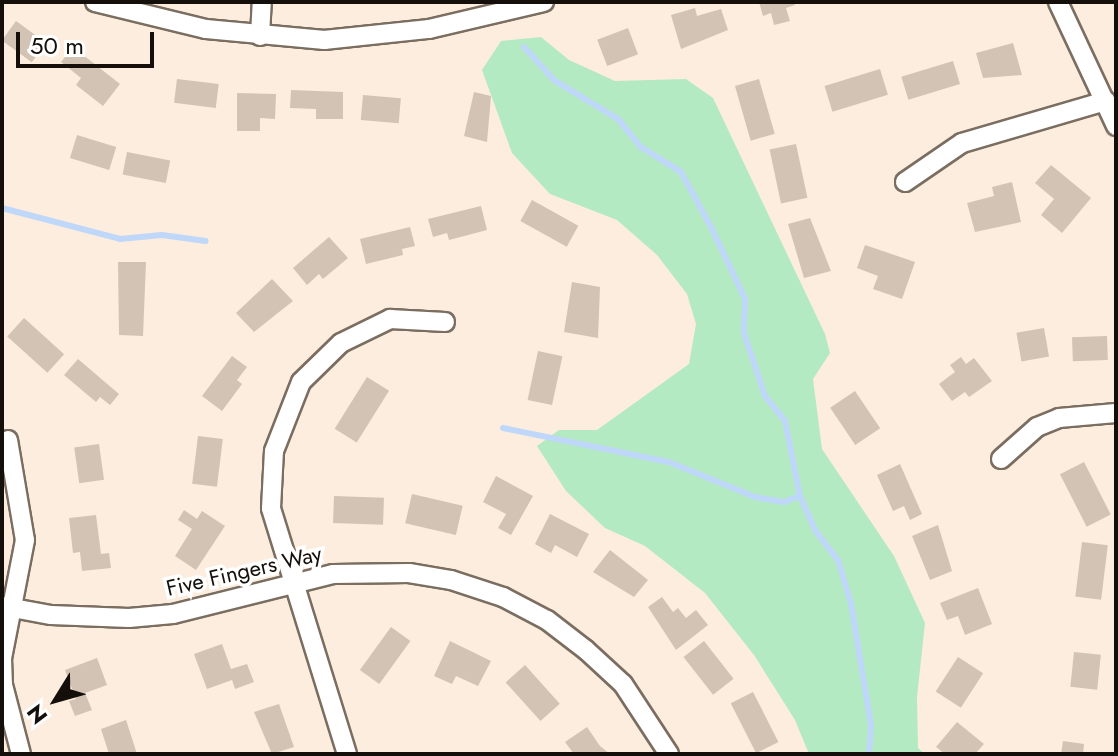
<!DOCTYPE html>
<style>
body{margin:0}
#map{position:relative;width:1118px;height:756px;overflow:hidden;background:#fcedde;font-family:Jost,sans-serif}
div>[style]{position:absolute}
.green>*{inset:0;background:#b4eac1}
.stream>*{height:6px;margin:-3px;padding:0 3px;transform-origin:3px;border-radius:3px;background:#bfd7f9}
.building>*{inset:0;background:#d2c3b5;transform-origin:0 0}
.roads{filter:drop-shadow(2px 0 #7b6e61) drop-shadow(-2px 0 #7b6e61) drop-shadow(0 2px #7b6e61) drop-shadow(0 -2px #7b6e61)}
.minor>*{height:18px;margin:-9px;padding:0 9px;transform-origin:9px;border-radius:9px;background:#fff}
span{translate:-50% -50%;white-space:nowrap;text-align:center;line-height:1.15;-webkit-text-stroke:7px #fff;paint-order:stroke}
.street-label{font-size:22px;color:#140f0a}
.frame{position:absolute;inset:0;border:4px solid #140f0a;pointer-events:none}
.north{position:absolute;left:16px;top:660px;width:80px;height:80px;-webkit-text-stroke:6px #fff;paint-order:stroke;rotate:233deg;font-size:22px;font-weight:700;line-height:32px;text-align:center;color:#140f0a}
.north::after{content:'';display:block;margin:auto;width:28px;height:36px;background:#140f0a;clip-path:polygon(50% 0,100% 100%,50% 72%,0 100%)}
.scale{position:absolute;left:16px;top:32px;width:138px;height:36px;box-sizing:border-box;border:4px solid #140f0a;border-top:0;padding-left:10px;font-size:24px;line-height:28px;white-space:nowrap;color:#140f0a;-webkit-text-stroke:6px #fff;paint-order:stroke}
</style>
<div id="map">
<div class="green">
<i style="clip-path:polygon(541px 37px,569px 60px,615px 81px,686px 79px,713px 98px,825px 334px,830px 353px,813px 379px,822px 449px,894px 556px,925px 623px,917px 697px,918px 748px,925px 754px,809px 754px,795px 720px,754px 655px,705px 593px,645px 546px,605px 528px,566px 491px,537px 446px,559px 430px,597px 430px,689px 364px,696px 324px,687px 294px,657px 255px,617px 220px,550px 194px,512px 153px,482px 70px,501px 41px)"></i>
</div>
<div class="stream">
<i style="left:524px;top:47px;width:45px;rotate:47.7deg"></i>
<i style="left:554px;top:80px;width:75px;rotate:31.4deg"></i>
<i style="left:618px;top:119px;width:36px;rotate:51deg"></i>
<i style="left:641px;top:147px;width:47px;rotate:32deg"></i>
<i style="left:681px;top:172px;width:63px;rotate:61.4deg"></i>
<i style="left:711px;top:227px;width:80px;rotate:64.7deg"></i>
<i style="left:745px;top:299px;width:34px;rotate:92deg"></i>
<i style="left:744px;top:333px;width:66px;rotate:71.6deg"></i>
<i style="left:765px;top:396px;width:32px;rotate:51deg"></i>
<i style="left:785px;top:421px;width:76px;rotate:78.7deg"></i>
<i style="left:800px;top:496px;width:37px;rotate:66deg"></i>
<i style="left:815px;top:530px;width:38px;rotate:53deg"></i>
<i style="left:838px;top:560px;width:46px;rotate:73.5deg"></i>
<i style="left:851px;top:604px;width:123px;rotate:80.6deg"></i>
<i style="left:871px;top:725px;width:29px;rotate:94deg"></i>
<i style="left:2px;top:208px;width:122px;rotate:14.7deg"></i>
<i style="left:120px;top:239px;width:42px;rotate:-5.4deg"></i>
<i style="left:162px;top:235px;width:44px;rotate:7.8deg"></i>
<i style="left:503px;top:428px;width:169px;rotate:11.6deg"></i>
<i style="left:669px;top:462px;width:93px;rotate:22.1deg"></i>
<i style="left:755px;top:497px;width:29px;rotate:10deg"></i>
<i style="left:784px;top:502px;width:17px;rotate:-21deg"></i>
</div>
<div class="building">
<i style="clip-path:polygon(759px 2px,794px 2px,795px 5px,786px 8px,790px 21px,774px 25px,771px 13px,763px 16px)"></i>
<i style="clip-path:polygon(695px 8px,697px 16px,721px 9px,728px 30px,681px 49px,671px 15px)"></i>
<i style="left:16px;top:21px;width:37px;height:24px;rotate:36deg"></i>
<i style="left:628px;top:28px;width:28px;height:33px;rotate:69deg"></i>
<i style="clip-path:polygon(1013px 43px,1022px 75px,983px 78px,976px 53px)"></i>
<i style="clip-path:polygon(73px 47px,120px 84px,103px 106px,76px 85px,81px 78px,61px 62px)"></i>
<i style="left:953px;top:61px;width:24px;height:54px;rotate:73deg"></i>
<i style="left:880px;top:69px;width:27px;height:58px;rotate:73deg"></i>
<i style="left:177px;top:79px;width:42px;height:24px;rotate:7deg"></i>
<i style="left:759px;top:79px;width:57px;height:25px;rotate:74deg"></i>
<i style="clip-path:polygon(291px 90px,343px 92px,343px 119px,316px 119px,316px 109px,290px 108px)"></i>
<i style="clip-path:polygon(474px 92px,491px 96px,487px 142px,464px 136px)"></i>
<i style="clip-path:polygon(237px 93px,276px 94px,275px 119px,260px 118px,260px 131px,237px 131px)"></i>
<i style="left:363px;top:95px;width:38px;height:25px;rotate:5deg"></i>
<i style="left:77px;top:135px;width:41px;height:24px;rotate:17deg"></i>
<i style="left:796px;top:144px;width:55px;height:27px;rotate:78deg"></i>
<i style="left:127px;top:152px;width:44px;height:23px;rotate:11deg"></i>
<i style="clip-path:polygon(1051px 165px,1091px 198px,1062px 233px,1041px 215px,1054px 199px,1035px 183px)"></i>
<i style="clip-path:polygon(1012px 182px,1021px 222px,975px 232px,967px 203px,994px 196px,992px 187px)"></i>
<i style="left:532px;top:200px;width:53px;height:24px;rotate:29deg"></i>
<i style="clip-path:polygon(481px 206px,487px 230px,449px 240px,447px 233px,433px 237px,428px 219px)"></i>
<i style="clip-path:polygon(810px 218px,831px 271px,804px 278px,788px 224px)"></i>
<i style="clip-path:polygon(410px 227px,415px 246px,402px 249px,403px 255px,366px 264px,360px 239px)"></i>
<i style="clip-path:polygon(329px 237px,348px 258px,323px 279px,319px 274px,307px 285px,293px 268px)"></i>
<i style="clip-path:polygon(865px 245px,915px 262px,902px 299px,873px 289px,878px 276px,857px 268px)"></i>
<i style="clip-path:polygon(118px 262px,146px 262px,143px 336px,119px 335px)"></i>
<i style="clip-path:polygon(272px 279px,293px 301px,254px 332px,236px 313px)"></i>
<i style="clip-path:polygon(572px 282px,600px 287px,598px 338px,564px 332px)"></i>
<i style="left:24px;top:318px;width:54px;height:25px;rotate:42deg"></i>
<i style="left:1044px;top:328px;width:29px;height:28px;rotate:80deg"></i>
<i style="left:1107px;top:336px;width:24px;height:35px;rotate:88deg"></i>
<i style="left:538px;top:351px;width:25px;height:50px;rotate:12deg"></i>
<i style="clip-path:polygon(232px 356px,247px 367px,237px 380px,242px 384px,222px 411px,202px 396px)"></i>
<i style="clip-path:polygon(961px 357px,966px 364px,974px 358px,992px 381px,969px 397px,965px 392px,952px 401px,939px 384px,955px 372px,950px 365px)"></i>
<i style="clip-path:polygon(78px 359px,119px 394px,110px 405px,100px 397px,96px 402px,64px 375px)"></i>
<i style="left:367px;top:377px;width:26px;height:61px;rotate:32deg"></i>
<i style="left:855px;top:391px;width:45px;height:30px;rotate:56deg"></i>
<i style="left:198px;top:436px;width:25px;height:48px;rotate:7deg"></i>
<i style="left:99px;top:444px;width:36px;height:25px;rotate:82deg"></i>
<i style="left:1084px;top:462px;width:59px;height:27px;rotate:63deg"></i>
<i style="clip-path:polygon(900px 464px,922px 514px,910px 520px,904px 506px,893px 511px,877px 475px)"></i>
<i style="clip-path:polygon(496px 476px,533px 496px,511px 535px,498px 528px,506px 514px,483px 502px)"></i>
<i style="left:412px;top:494px;width:52px;height:30px;rotate:13deg"></i>
<i style="left:334px;top:496px;width:50px;height:27px;rotate:2deg"></i>
<i style="clip-path:polygon(184px 510px,197px 519px,202px 511px,225px 526px,196px 570px,175px 556px,192px 529px,178px 520px)"></i>
<i style="clip-path:polygon(550px 514px,589px 534px,577px 557px,555px 545px,551px 553px,535px 544px)"></i>
<i style="clip-path:polygon(96px 515px,101px 554px,109px 553px,111px 568px,82px 571px,80px 552px,73px 553px,69px 518px)"></i>
<i style="clip-path:polygon(938px 525px,952px 571px,930px 580px,912px 536px)"></i>
<i style="left:1082px;top:542px;width:26px;height:55px;rotate:7deg"></i>
<i style="clip-path:polygon(610px 550px,648px 580px,634px 597px,593px 572px)"></i>
<i style="clip-path:polygon(978px 588px,992px 624px,965px 635px,958px 616px,947px 620px,940px 603px)"></i>
<i style="clip-path:polygon(662px 597px,673px 612px,678px 608px,686px 618px,696px 610px,708px 625px,676px 650px,648px 607px)"></i>
<i style="left:391px;top:627px;width:24px;height:53px;rotate:36deg"></i>
<i style="clip-path:polygon(450px 641px,491px 661px,478px 686px,456px 676px,452px 684px,434px 676px)"></i>
<i style="left:704px;top:641px;width:48px;height:26px;rotate:52deg"></i>
<i style="clip-path:polygon(222px 644px,231px 669px,247px 664px,254px 682px,235px 689px,232px 680px,207px 689px,194px 654px)"></i>
<i style="left:1074px;top:652px;width:27px;height:35px;rotate:6deg"></i>
<i style="left:958px;top:657px;width:30px;height:41px;rotate:33deg"></i>
<i style="clip-path:polygon(97px 658px,107px 685px,85px 693px,92px 710px,75px 716px,69px 701px,76px 699px,65px 670px)"></i>
<i style="left:525px;top:665px;width:52px;height:26px;rotate:48deg"></i>
<i style="left:753px;top:692px;width:56px;height:25px;rotate:63deg"></i>
<i style="clip-path:polygon(279px 704px,294px 747px,272px 754px,254px 712px)"></i>
<i style="clip-path:polygon(126px 720px,137px 754px,109px 754px,101px 729px)"></i>
<i style="clip-path:polygon(957px 722px,984px 744px,975px 754px,945px 754px,936px 747px)"></i>
<i style="clip-path:polygon(587px 727px,600px 746px,610px 754px,574px 754px,565px 742px)"></i>
<i style="clip-path:polygon(1063px 741px,1084px 744px,1083px 754px,1061px 754px)"></i>
</div>
<div class="roads">
<div class="minor">
<i style="left:95px;top:2px;width:114px;rotate:13.7deg"></i>
<i style="left:206px;top:29px;width:119px;rotate:5.3deg"></i>
<i style="left:324px;top:40px;width:106px;rotate:-6deg"></i>
<i style="left:429px;top:29px;width:118px;rotate:-13.2deg"></i>
<i style="left:1058px;top:2px;width:137px;rotate:64.9deg"></i>
<i style="left:260px;top:36px;width:34px;rotate:-87deg"></i>
<i style="left:905px;top:182px;width:69px;rotate:-34.4deg"></i>
<i style="left:962px;top:143px;width:150px;rotate:-16.3deg"></i>
<i style="left:8px;top:440px;width:101px;rotate:80.4deg"></i>
<i style="left:25px;top:540px;width:120px;rotate:101deg"></i>
<i style="left:2px;top:658px;width:27px;rotate:88deg"></i>
<i style="left:3px;top:685px;width:71px;rotate:75.4deg"></i>
<i style="left:1001px;top:459px;width:48px;rotate:-41.6deg"></i>
<i style="left:1037px;top:427px;width:24px;rotate:-22deg"></i>
<i style="left:1059px;top:418px;width:57px;rotate:-5deg"></i>
<i style="left:2px;top:606px;width:50px;rotate:10.4deg"></i>
<i style="left:51px;top:615px;width:78px;rotate:2.2deg"></i>
<i style="left:129px;top:618px;width:44px;rotate:-5.2deg"></i>
<i style="left:173px;top:614px;width:165px;rotate:-14deg"></i>
<i style="left:333px;top:574px;width:76px;rotate:-0.8deg"></i>
<i style="left:409px;top:573px;width:43px;rotate:9.5deg"></i>
<i style="left:451px;top:580px;width:55px;rotate:18.1deg"></i>
<i style="left:503px;top:597px;width:50px;rotate:27.6deg"></i>
<i style="left:547px;top:620px;width:49px;rotate:37.6deg"></i>
<i style="left:586px;top:650px;width:50px;rotate:42.6deg"></i>
<i style="left:623px;top:684px;width:84px;rotate:56.7deg"></i>
<i style="left:347px;top:754px;width:257px;rotate:-107.2deg"></i>
<i style="left:271px;top:508px;width:57px;rotate:-87deg"></i>
<i style="left:274px;top:451px;width:74px;rotate:-68.6deg"></i>
<i style="left:301px;top:382px;width:56px;rotate:-44.3deg"></i>
<i style="left:341px;top:343px;width:55px;rotate:-26.1deg"></i>
<i style="left:390px;top:319px;width:55px;rotate:3.1deg"></i>
</div>
</div>
<div class="street-label">
<span style="left:244px;top:571px;rotate:-13deg">Five Fingers Way</span>
</div>
<div class="frame"></div>
<div class="north">N</div>
<div class="scale">50 m</div>
</div>
